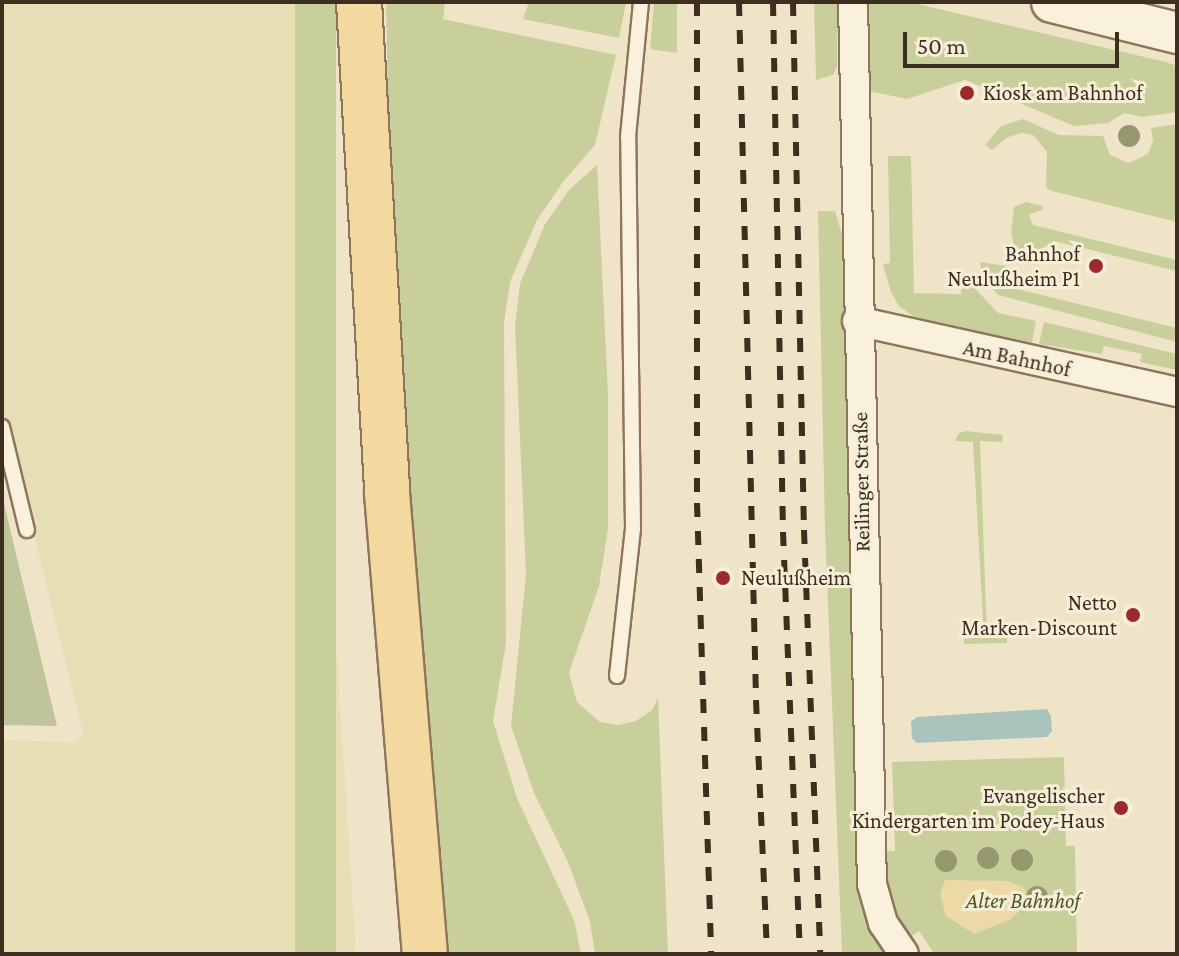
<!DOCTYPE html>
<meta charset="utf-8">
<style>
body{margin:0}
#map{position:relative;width:1179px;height:956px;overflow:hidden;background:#f0e4c8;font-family:"Crimson Pro",serif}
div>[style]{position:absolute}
.farmland>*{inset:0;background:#e6deb5}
.green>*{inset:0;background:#c9cf9b;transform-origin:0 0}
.sand>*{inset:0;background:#ecd9a5}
.cemetery>*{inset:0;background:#bfc49a}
.water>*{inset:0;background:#a9c4bc}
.roads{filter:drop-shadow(2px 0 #8d765c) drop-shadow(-2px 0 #8d765c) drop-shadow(0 2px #8d765c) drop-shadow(0 -2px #8d765c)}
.lane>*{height:14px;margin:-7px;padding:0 7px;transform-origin:7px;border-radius:7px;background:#faf1dc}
.street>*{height:28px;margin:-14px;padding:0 14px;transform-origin:14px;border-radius:14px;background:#faf1dc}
.secondary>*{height:40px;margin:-20px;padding:0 20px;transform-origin:20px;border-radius:20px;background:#faf1dc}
.primary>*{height:44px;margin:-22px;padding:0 22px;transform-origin:22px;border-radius:22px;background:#f3d9a0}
.rail>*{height:6px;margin-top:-3px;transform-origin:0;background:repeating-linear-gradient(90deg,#3d2e20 0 14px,transparent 0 28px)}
.trees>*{width:22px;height:22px;margin:-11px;border-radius:50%;background:#96986f}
.dots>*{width:22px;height:22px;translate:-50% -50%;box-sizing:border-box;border:4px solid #f7eed8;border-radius:50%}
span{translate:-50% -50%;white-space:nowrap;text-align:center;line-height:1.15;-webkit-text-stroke:6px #f7eed8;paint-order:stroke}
.poi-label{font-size:22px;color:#3d2e20}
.left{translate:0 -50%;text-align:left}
.right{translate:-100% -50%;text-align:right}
.street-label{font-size:22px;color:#3d2e20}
.park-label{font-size:22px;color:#4d5a26;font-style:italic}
.frame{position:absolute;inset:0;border:4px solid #3d2e20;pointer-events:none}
.scale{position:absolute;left:903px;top:32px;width:216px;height:36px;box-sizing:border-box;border:4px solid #3d2e20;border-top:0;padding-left:10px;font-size:24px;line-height:28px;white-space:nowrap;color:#3d2e20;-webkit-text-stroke:6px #f7eed8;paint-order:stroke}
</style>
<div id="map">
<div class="farmland">
<i style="clip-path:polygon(2px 2px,295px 2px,356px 954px,2px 954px,2px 740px,76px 743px,83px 733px,2px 405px)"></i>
</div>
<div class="green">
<i style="left:295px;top:2px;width:41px;height:954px"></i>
<i style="clip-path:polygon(386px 2px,445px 2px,443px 19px,616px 55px,595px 145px,563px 182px,537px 220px,510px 282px,504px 324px,506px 643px,493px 721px,517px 798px,574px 920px,581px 954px,442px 954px,406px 516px,390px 190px)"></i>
<i style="clip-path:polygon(529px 2px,626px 2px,619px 38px,523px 19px)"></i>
<i style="clip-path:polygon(654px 2px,677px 2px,677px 53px,650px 49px)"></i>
<i style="clip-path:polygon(814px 2px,838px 2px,837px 67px,833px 75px,816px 80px)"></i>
<i style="clip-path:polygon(866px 2px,909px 2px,1166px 62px,1177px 66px,1177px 112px,1143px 117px,1124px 113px,1108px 123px,1074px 126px,965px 80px,907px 99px,868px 91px)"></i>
<i style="clip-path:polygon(1023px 119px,1059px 135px,1103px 136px,1110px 155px,1129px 163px,1148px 154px,1153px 141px,1151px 128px,1177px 124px,1177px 222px,1052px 191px,1046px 187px,1047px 152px,1033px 135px,1021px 133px,1006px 138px,992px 150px,985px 145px,1001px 126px)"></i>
<i style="clip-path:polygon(888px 156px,911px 156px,914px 293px,961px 294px,962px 285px,972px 285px,998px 313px,1036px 321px,1031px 348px,923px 323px,899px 306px,891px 292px,883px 264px,890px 263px)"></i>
<i style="clip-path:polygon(597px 165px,608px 395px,608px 529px,599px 586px,569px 673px,577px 702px,600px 722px,619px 725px,636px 721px,652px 710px,658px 698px,668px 954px,595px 954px,590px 922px,568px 862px,534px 793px,511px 726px,526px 574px,515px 326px,520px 284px,545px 224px,569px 190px)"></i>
<i style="clip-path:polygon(1026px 202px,1042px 206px,1043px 209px,1029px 215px,1033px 225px,1177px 260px,1177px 271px,1054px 241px,1029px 257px,1015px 248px,1011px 233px,1014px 207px)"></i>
<i style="clip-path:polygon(818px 211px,835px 211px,843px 238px,858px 853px,890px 954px,842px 954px,825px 528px)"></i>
<i style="clip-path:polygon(980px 262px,1006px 266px,1017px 289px,1177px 328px,1177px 342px,998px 295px,983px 278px)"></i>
<i style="clip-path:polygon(1044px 322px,1177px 354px,1177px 370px,1140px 362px,1142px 354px,1104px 346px,1102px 354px,1039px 344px)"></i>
<i style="clip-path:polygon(966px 431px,1003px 435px,1002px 442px,980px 441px,987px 638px,1007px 638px,1007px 643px,964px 644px,964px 639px,984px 637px,973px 442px,955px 441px,959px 433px)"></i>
<i style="clip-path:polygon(1064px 757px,1066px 846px,1075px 846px,1077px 954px,930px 954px,933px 952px,919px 931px,910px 937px,897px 919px,888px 890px,886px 851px,895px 851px,892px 762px)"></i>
</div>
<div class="sand">
<i style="clip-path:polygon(945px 880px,1008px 881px,1023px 887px,1032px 899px,1011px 919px,974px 934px,946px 916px,940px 894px)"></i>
</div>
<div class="cemetery">
<i style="clip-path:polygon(2px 495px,57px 726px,2px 725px)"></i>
</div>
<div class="water">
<i style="clip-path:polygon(1047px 709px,1051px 716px,1052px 731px,1047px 737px,917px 743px,912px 738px,911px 722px,917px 717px)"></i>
</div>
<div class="roads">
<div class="lane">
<i style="left:2px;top:427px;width:106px;rotate:76.4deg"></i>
<i style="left:617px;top:676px;width:149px;rotate:-83.8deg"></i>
<i style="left:633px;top:528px;width:391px;rotate:-90.7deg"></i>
<i style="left:628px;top:137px;width:136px;rotate:-84.5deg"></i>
</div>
<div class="street">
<i style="left:853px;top:2px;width:882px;rotate:88.77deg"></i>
<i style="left:872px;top:884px;width:41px;rotate:74.2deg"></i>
<i style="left:883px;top:923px;width:37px;rotate:56deg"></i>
<i style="left:857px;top:321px;width:328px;rotate:12.5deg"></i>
</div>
<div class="secondary">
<i style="left:1052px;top:2px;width:129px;rotate:13.9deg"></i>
</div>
<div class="primary">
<i style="left:359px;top:2px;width:492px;rotate:86.7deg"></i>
<i style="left:387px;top:493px;width:463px;rotate:85.3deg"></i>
</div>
</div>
<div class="rail">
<i style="left:697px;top:2px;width:501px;rotate:90deg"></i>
<i style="left:697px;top:503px;width:451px;rotate:88.2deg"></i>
<i style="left:739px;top:2px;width:698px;rotate:88.6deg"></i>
<i style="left:756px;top:700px;width:254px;rotate:87.5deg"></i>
<i style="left:773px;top:2px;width:530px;rotate:88.92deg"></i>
<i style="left:783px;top:532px;width:422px;rotate:87.7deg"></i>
<i style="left:793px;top:2px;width:528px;rotate:88.81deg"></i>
<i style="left:804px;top:530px;width:424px;rotate:87.8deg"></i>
</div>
<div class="trees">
<i style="left:1129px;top:136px"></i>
<i style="left:988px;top:858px"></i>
<i style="left:1022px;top:860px"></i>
<i style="left:946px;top:861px"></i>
<i style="left:1037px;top:897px"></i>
</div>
<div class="dots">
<i style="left:967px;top:93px;background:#9e2a2b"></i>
<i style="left:1096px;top:266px;background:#9e2a2b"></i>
<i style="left:723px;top:578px;background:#9e2a2b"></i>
<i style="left:1133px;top:615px;background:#9e2a2b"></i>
<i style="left:1121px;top:808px;background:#9e2a2b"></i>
</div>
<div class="poi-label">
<span class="left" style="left:983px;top:93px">Kiosk am Bahnhof</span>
<span class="right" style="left:1080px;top:266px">Bahnhof<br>Neulußheim P1</span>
<span class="left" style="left:741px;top:578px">Neulußheim</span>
<span class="right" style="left:1117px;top:615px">Netto<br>Marken-Discount</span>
<span class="right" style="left:1105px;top:808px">Evangelischer<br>Kindergarten im Podey-Haus</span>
</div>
<div class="street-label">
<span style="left:1017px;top:358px;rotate:12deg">Am Bahnhof</span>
<span style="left:861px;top:482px;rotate:-91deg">Reilinger Straße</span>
</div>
<div class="park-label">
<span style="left:1023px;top:901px">Alter Bahnhof</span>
</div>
<div class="frame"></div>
<div class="scale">50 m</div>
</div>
